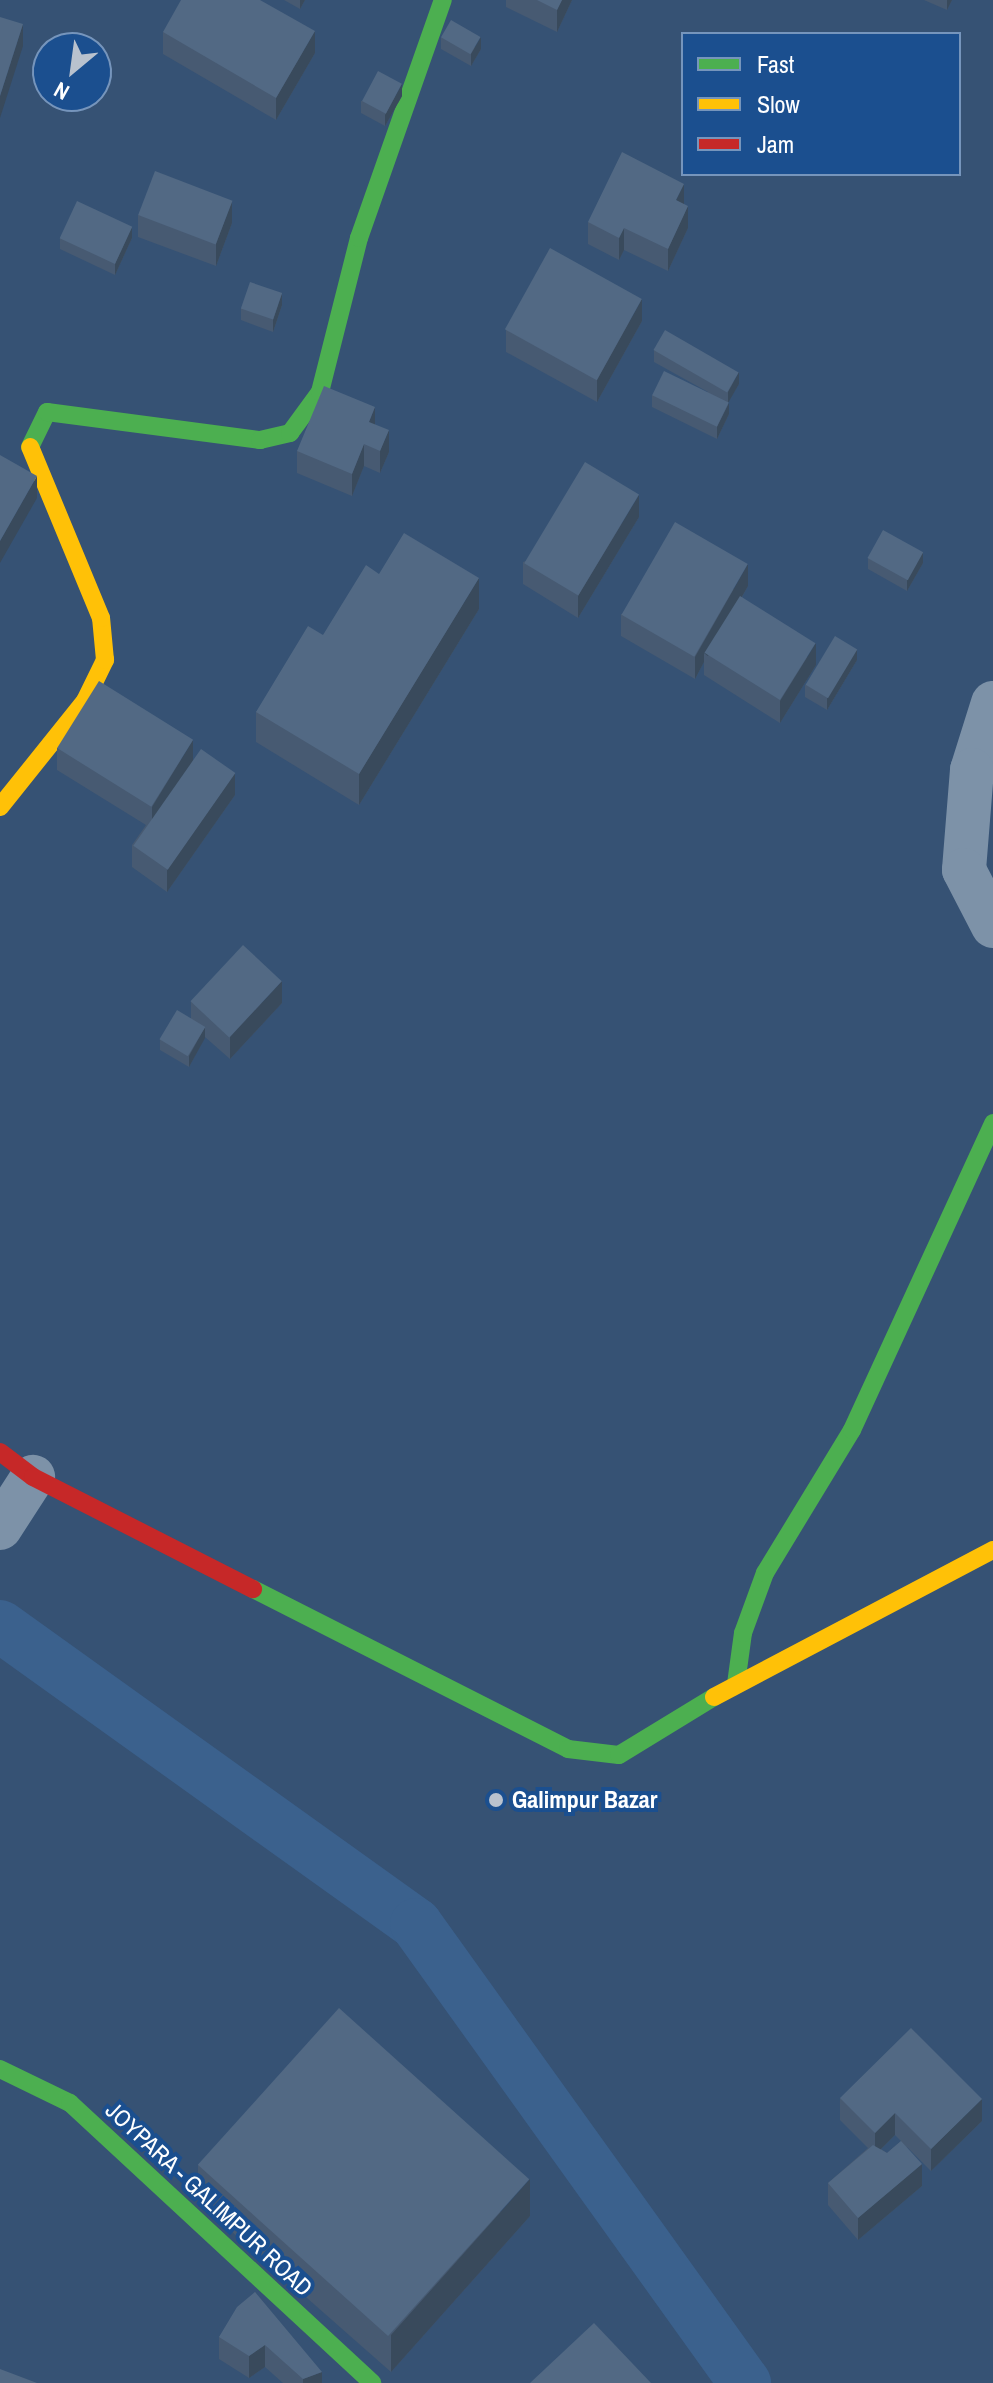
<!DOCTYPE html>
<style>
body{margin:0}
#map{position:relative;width:993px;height:2383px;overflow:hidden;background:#365274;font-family:"Archivo Narrow",sans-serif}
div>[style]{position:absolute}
.canal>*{height:52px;margin:-26px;padding:0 26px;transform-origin:26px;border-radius:26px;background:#3b618d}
.street>*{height:44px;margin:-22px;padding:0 22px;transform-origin:22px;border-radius:22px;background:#7d92a8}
.fast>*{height:18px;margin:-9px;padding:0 9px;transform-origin:9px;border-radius:9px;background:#4caf50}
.slow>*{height:18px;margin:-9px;padding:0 9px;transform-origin:9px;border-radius:9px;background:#ffc107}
.jam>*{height:18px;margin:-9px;padding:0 9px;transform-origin:9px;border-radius:9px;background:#c62828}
.wall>*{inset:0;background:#475a72}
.shaded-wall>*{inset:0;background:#394a5c}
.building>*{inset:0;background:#526984;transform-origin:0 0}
.dots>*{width:22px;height:22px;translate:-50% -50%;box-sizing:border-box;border:4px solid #1b4f8f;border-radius:50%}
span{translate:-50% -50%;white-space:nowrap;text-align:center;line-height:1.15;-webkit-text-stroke:8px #1b4f8f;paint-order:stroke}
.poi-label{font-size:24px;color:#fff;font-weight:700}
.left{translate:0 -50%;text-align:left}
.street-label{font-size:24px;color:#fff}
.legend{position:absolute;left:681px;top:32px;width:280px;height:144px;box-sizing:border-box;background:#1b4f8f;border:2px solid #7695bc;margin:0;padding:10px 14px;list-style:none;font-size:24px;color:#fff}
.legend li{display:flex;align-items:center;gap:16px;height:40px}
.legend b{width:40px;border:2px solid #7695bc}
.north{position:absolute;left:32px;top:32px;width:80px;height:80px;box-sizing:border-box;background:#1b4f8f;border:2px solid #7695bc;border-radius:50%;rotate:209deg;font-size:22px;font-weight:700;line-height:32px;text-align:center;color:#fff}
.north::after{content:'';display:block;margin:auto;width:28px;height:36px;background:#b9c2ce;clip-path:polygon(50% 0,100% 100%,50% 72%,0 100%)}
</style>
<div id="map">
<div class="canal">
<i style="left:0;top:1626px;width:512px;rotate:35.62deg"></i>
<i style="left:416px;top:1924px;width:565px;rotate:54.37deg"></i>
</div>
<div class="street">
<i style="left:993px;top:703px;width:70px;rotate:107.4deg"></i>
<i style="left:972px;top:770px;width:100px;rotate:94.6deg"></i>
<i style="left:964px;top:870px;width:63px;rotate:62.6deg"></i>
<i style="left:0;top:1528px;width:61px;rotate:-57.1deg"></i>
</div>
<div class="fast">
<i style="left:30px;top:447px;width:39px;rotate:-64deg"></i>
<i style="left:47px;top:412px;width:215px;rotate:7.5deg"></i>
<i style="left:260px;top:440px;width:31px;rotate:-13deg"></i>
<i style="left:290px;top:433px;width:51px;rotate:-53.8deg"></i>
<i style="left:320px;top:392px;width:159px;rotate:-75.8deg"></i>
<i style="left:359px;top:238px;width:252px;rotate:-70.6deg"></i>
<i style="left:253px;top:1589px;width:353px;rotate:26.9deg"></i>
<i style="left:568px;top:1749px;width:51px;rotate:6.7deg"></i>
<i style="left:619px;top:1755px;width:111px;rotate:-31.4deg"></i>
<i style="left:736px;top:1684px;width:51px;rotate:-82.2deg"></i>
<i style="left:743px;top:1633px;width:64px;rotate:-69.9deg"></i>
<i style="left:765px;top:1573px;width:167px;rotate:-58.7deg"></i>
<i style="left:852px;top:1430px;width:338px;rotate:-65.3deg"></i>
<i style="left:0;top:2069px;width:78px;rotate:25.9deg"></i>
<i style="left:70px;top:2103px;width:412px;rotate:42.8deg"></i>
</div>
<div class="slow">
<i style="left:0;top:807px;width:136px;rotate:-51.3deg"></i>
<i style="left:85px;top:701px;width:46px;rotate:-64deg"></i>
<i style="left:105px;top:660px;width:42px;rotate:-95.4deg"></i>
<i style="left:101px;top:618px;width:185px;rotate:-112.5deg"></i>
<i style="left:714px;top:1697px;width:315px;rotate:-27.8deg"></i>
</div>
<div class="jam">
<i style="left:0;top:1452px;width:41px;rotate:37.1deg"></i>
<i style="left:33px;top:1477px;width:247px;rotate:27deg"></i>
</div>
<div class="wall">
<i style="clip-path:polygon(284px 0,305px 0,300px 9px)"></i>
<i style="clip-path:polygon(506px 0,572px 0,557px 32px,506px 7px)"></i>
<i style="clip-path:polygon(924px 0,952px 0,947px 10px)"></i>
<i style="clip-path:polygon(163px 32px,315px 53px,276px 120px,163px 54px)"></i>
<i style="clip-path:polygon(441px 37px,481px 49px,471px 66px,441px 49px)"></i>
<i style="clip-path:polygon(402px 96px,385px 126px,361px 113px,361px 101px)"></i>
<i style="clip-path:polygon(684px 203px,688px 228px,668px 271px,624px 250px,619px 260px,588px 244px,588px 222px)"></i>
<i style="clip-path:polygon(138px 215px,232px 223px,216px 266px,138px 237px)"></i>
<i style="clip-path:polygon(60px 238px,132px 238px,115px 275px,60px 249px)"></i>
<i style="clip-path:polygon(282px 305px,273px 332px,241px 320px,241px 308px)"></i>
<i style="clip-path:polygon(642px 321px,597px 402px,506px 352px,506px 330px)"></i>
<i style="clip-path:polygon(654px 350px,739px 384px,728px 402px,729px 414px,717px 439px,652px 407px,652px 395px,708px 392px,654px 362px)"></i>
<i style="clip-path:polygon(375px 424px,389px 452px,380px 473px,364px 466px,352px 496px,297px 473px,297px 451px)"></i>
<i style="clip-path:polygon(639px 517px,578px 618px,523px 584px,523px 562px)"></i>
<i style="clip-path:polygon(868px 558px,923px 563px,907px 591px,868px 569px)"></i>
<i style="clip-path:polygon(379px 574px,479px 609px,359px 805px,256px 742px,256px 712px,323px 635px)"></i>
<i style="clip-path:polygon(748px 586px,742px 597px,816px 665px,780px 723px,704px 675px,704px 662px,695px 679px,621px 636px,621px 614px)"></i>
<i style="clip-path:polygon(857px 660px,827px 710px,805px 697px,805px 685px)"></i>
<i style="clip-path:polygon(57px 748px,193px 760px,235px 795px,167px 892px,132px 867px,132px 845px,146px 825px,57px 770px)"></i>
<i style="clip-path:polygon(191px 1002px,282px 1003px,230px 1059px,205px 1037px,189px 1067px,160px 1050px,160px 1039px,191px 1018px)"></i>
<i style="clip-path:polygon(evenodd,840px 2098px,982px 2121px,931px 2171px,907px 2147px,922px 2186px,858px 2240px,828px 2205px,828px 2183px,868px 2148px,840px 2120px,840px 2098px,895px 2135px,901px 2141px,887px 2153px,881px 2149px,895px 2135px)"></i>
<i style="clip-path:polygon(198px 2165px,530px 2216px,391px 2372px,198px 2202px)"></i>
<i style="clip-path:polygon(255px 2292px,322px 2383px,283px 2383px,265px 2367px,249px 2378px,219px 2359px,219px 2337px)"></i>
</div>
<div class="shaded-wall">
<i style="clip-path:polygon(300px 0,305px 0,300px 9px)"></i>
<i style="clip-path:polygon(562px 0,572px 0,557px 32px,557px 10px)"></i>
<i style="clip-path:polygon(947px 0,952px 0,947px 10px)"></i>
<i style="clip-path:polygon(23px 24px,23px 46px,0 118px,0 96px)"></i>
<i style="clip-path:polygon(315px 31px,315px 53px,276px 120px,276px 98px)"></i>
<i style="clip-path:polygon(481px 37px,481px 49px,471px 66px,471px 54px)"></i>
<i style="clip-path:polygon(402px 84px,402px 96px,385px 126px,385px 115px)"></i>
<i style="clip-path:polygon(684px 184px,684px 206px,676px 200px)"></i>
<i style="clip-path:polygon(232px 201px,232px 223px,216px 266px,216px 244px)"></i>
<i style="clip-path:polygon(688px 206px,688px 228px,668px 271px,668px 249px)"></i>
<i style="clip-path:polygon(132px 227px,132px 238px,115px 275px,115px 264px)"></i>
<i style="clip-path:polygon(624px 228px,624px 250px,619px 260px,619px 238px)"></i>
<i style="clip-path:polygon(282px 293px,282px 305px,273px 332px,273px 320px)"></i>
<i style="clip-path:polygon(642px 299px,642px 321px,597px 402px,597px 380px)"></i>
<i style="clip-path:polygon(739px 372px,739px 384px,728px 403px,728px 392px)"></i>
<i style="clip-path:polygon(729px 403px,729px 414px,717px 439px,717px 427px)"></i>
<i style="clip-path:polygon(375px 407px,375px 429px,369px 422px)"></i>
<i style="clip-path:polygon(389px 430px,389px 452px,380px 473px,380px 451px)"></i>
<i style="clip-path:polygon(364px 444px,364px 466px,352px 496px,352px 474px)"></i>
<i style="clip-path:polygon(37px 476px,37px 498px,0 563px,0 541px)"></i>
<i style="clip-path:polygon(639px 495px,639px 517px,578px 618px,578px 596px)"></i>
<i style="clip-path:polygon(923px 552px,923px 563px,907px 591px,907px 579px)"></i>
<i style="clip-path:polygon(748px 564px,748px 586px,708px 656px,704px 653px,704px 662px,695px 679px,695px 657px)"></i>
<i style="clip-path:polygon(479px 578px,479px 609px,359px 805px,359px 774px)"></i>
<i style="clip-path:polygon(816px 643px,816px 665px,780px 723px,780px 701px)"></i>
<i style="clip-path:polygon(857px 649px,857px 660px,827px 710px,827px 698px)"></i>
<i style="clip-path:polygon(193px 740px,193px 762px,152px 829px,152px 807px)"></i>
<i style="clip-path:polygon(235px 773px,235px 795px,167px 892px,167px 870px)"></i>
<i style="clip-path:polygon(282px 981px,282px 1003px,230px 1059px,230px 1037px)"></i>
<i style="clip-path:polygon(205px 1027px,205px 1038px,189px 1067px,189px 1056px)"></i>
<i style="clip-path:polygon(982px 2099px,982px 2121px,931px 2171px,931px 2149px)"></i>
<i style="clip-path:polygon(895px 2113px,895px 2135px,875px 2155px,875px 2133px)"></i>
<i style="clip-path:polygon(922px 2164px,922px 2186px,858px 2240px,858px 2218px)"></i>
<i style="clip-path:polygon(530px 2179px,530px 2216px,391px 2372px,391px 2335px)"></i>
<i style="clip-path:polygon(265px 2345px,265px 2367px,249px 2378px,249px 2356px)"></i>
<i style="clip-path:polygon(322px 2372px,322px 2383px,303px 2383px,303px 2379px)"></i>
</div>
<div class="building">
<i style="clip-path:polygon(181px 0,260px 0,315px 31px,276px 98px,163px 32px)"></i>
<i style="clip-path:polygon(537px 0,562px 0,557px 10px)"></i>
<i style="clip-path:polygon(0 17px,23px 24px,0 96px)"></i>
<i style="left:451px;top:20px;width:34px;height:20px;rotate:30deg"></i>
<i style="left:378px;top:71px;width:27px;height:34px;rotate:28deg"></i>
<i style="clip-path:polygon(622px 152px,684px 184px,676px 200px,688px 206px,668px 249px,624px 228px,619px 238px,588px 222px)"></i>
<i style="left:155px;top:171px;width:83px;height:47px;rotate:21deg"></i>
<i style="left:77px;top:201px;width:61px;height:41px;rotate:25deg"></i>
<i style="left:550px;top:248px;width:105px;height:93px;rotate:29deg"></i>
<i style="left:250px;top:282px;width:34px;height:28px;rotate:19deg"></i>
<i style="left:665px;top:330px;width:85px;height:23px;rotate:30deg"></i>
<i style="left:664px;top:371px;width:72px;height:27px;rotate:26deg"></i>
<i style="clip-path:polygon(324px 386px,375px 407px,369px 422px,389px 430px,380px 451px,364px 444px,352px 474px,297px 451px)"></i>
<i style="clip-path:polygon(0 455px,37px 476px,0 541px)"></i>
<i style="left:585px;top:462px;width:63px;height:118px;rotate:31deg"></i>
<i style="left:675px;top:522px;width:84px;height:107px;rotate:30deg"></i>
<i style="left:883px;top:530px;width:46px;height:32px;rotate:29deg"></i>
<i style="clip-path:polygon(404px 533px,479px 578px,359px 774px,256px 712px,308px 626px,323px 635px,366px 565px,379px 574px)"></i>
<i style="left:740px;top:596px;width:89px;height:67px;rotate:32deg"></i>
<i style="left:835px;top:636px;width:26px;height:57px;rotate:31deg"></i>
<i style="left:99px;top:681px;width:111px;height:79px;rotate:32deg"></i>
<i style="left:201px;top:749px;width:42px;height:118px;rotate:35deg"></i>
<i style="left:243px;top:945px;width:53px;height:77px;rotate:43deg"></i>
<i style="left:177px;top:1010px;width:33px;height:34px;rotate:31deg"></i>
<i style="left:339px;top:2008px;width:256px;height:211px;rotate:42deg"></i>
<i style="clip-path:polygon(911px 2028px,982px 2099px,931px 2149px,895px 2113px,875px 2133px,840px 2098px)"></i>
<i style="clip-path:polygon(901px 2141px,922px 2164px,858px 2218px,828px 2183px,873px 2145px,887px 2153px)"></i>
<i style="clip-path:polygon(255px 2292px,322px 2372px,303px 2379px,265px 2345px,249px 2356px,219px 2337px,237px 2307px)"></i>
<i style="clip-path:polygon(594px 2323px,651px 2383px,530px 2383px)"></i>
<i style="clip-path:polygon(0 2369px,37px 2383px,0 2383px)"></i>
</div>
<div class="dots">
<i style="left:496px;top:1800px;background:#b9c2ce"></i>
</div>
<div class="poi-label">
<span class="left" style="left:512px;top:1800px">Galimpur Bazar</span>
</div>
<div class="street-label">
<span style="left:209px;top:2199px;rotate:43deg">JOYPARA - GALIMPUR ROAD</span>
</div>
<ul class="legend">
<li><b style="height:10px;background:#4caf50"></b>Fast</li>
<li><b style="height:10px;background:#ffc107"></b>Slow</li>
<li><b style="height:10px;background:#c62828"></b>Jam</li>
</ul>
<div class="north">N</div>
</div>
